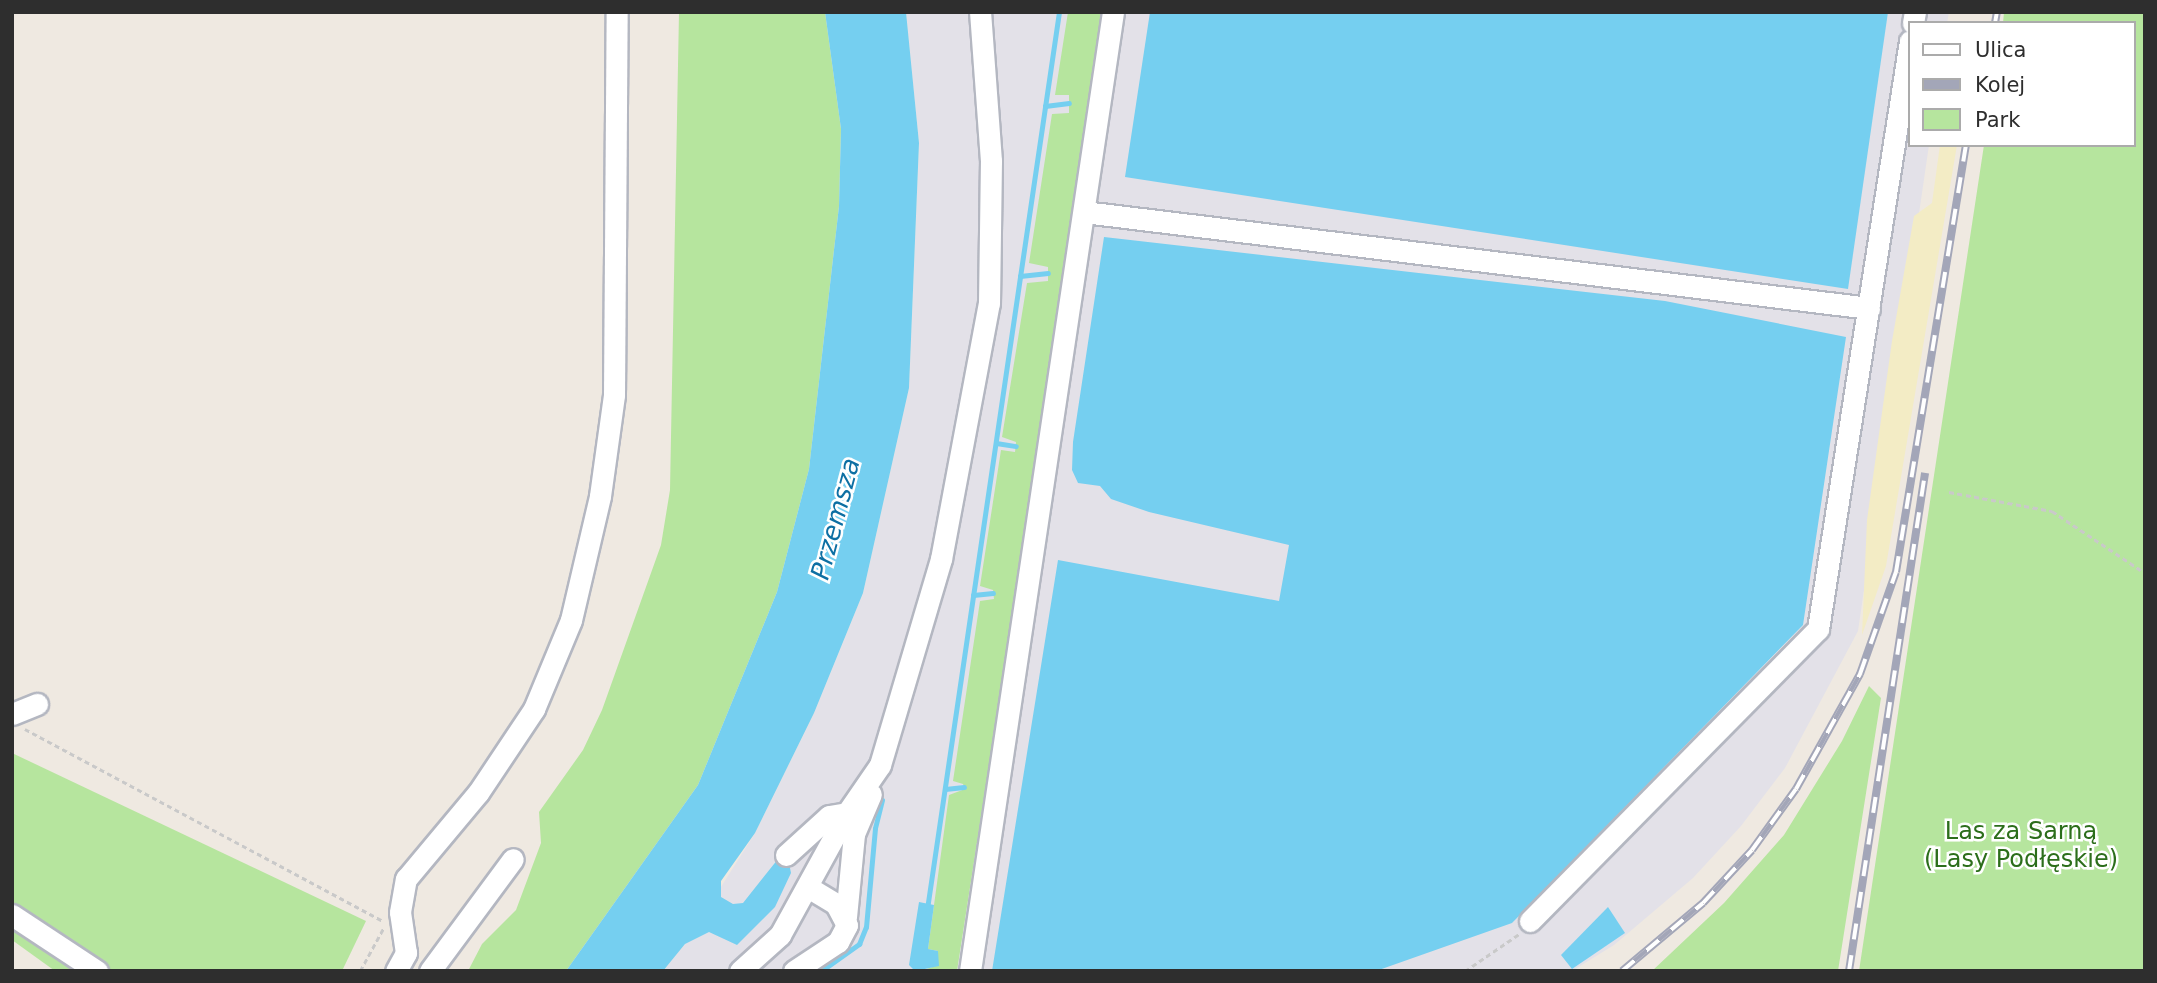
<!DOCTYPE html>
<meta charset="utf-8">
<style>
body{margin:0}
#map{position:relative;width:2157px;height:983px;overflow:hidden;background:#efe9e1;font-family:"DejaVu Sans",sans-serif}
div>[style]{position:absolute}
.industrial>*{inset:0;background:#e3e1e8}
.green>*{inset:0;background:#b6e59e}
.sand>*{inset:0;background:#f3ecc5}
.water>*{inset:0;background:#75cff0}
.stream>*{height:5px;margin:-2.5px;padding:0 2.5px;transform-origin:2.5px;border-radius:2.5px;background:#75cff0}
.path>*{height:2.5px;margin-top:-1.25px;transform-origin:0;background:repeating-linear-gradient(90deg,#c9c9c9 0 5px,transparent 0 8.5px)}
.roads{filter:drop-shadow(2px 0 #b4b7c1) drop-shadow(-2px 0 #b4b7c1) drop-shadow(0 2px #b4b7c1) drop-shadow(0 -2px #b4b7c1)}
.minor>*{height:21px;margin:-10.5px;padding:0 10.5px;transform-origin:10.5px;border-radius:10.5px;background:#fff}
.rail>*{height:8px;margin-top:-4px;transform-origin:0;background:repeating-linear-gradient(90deg,#fff 0 16px,#a3a6b8 0 32px);box-sizing:border-box;border-block:2px solid #a3a6b8}
span{translate:-50% -50%;white-space:nowrap;text-align:center;line-height:1.15;-webkit-text-stroke:5px #fff;paint-order:stroke}
.park-label{font-size:24px;color:#2c6e1b}
.water-label{font-size:26px;color:#0d6fa3;font-style:italic}
.frame{position:absolute;inset:0;border:14px solid #2e2e2e;pointer-events:none}
.legend{position:absolute;left:1908px;top:21px;width:228px;height:126px;box-sizing:border-box;background:#fff;border:2px solid #ababab;margin:0;padding:9px 12px;list-style:none;font-size:21px;color:#2e2e2e}
.legend li{display:flex;align-items:center;gap:14px;height:35px}
.legend b{width:35px;border:2px solid #ababab}
</style>
<div id="map">
<div class="industrial">
<i style="clip-path:polygon(906px 12px,1949px 12px,1947px 23px,1910px 23px,1910px 145px,1929px 145px,1858px 631px,1785px 768px,1741px 826px,1693px 878px,1614px 945px,1572px 971px,663px 971px,685px 944px,755px 833px,814px 713px,863px 593px,909px 388px,919px 143px)"></i>
</div>
<div class="green">
<i style="clip-path:polygon(679px 12px,825px 12px,841px 129px,839px 206px,809px 469px,777px 592px,698px 785px,566px 971px,468px 971px,482px 944px,516px 910px,541px 843px,539px 812px,583px 750px,602px 710px,661px 545px,670px 490px)"></i>
<i style="clip-path:polygon(1068px 12px,1106px 12px,957px 971px,921px 971px,938px 965px,938px 951px,928px 949px,949px 795px,965px 789px,963px 784px,953px 781px,980px 601px,994px 599px,993px 590px,980px 586px,1001px 450px,1015px 452px,1016px 442px,1002px 437px,1027px 283px,1048px 281px,1048px 267px,1029px 263px,1052px 114px,1069px 113px,1069px 95px,1055px 95px)"></i>
<i style="clip-path:polygon(2004px 12px,2145px 12px,2145px 971px,1859px 971px,1984px 145px,2134px 145px,2134px 23px,2003px 23px)"></i>
<i style="clip-path:polygon(1869px 686px,1881px 698px,1838px 971px,1652px 971px,1724px 903px,1784px 835px,1842px 741px)"></i>
<i style="clip-path:polygon(12px 753px,366px 921px,342px 971px,55px 971px,12px 940px)"></i>
</div>
<div class="sand">
<i style="clip-path:polygon(1940px 145px,1957px 145px,1886px 566px,1862px 635px,1867px 520px,1892px 341px,1914px 216px,1932px 203px)"></i>
</div>
<div class="water">
<i style="clip-path:polygon(825px 12px,906px 12px,919px 143px,909px 388px,863px 593px,814px 713px,755px 833px,721px 881px,721px 897px,733px 904px,743px 903px,778px 859px,789px 863px,791px 873px,775px 907px,737px 945px,709px 932px,685px 944px,663px 971px,566px 971px,698px 785px,777px 592px,809px 469px,839px 206px,841px 129px)"></i>
<i style="clip-path:polygon(1150px 12px,1888px 12px,1848px 289px,1125px 177px)"></i>
<i style="clip-path:polygon(1104px 237px,1665px 301px,1846px 337px,1803px 625px,1512px 923px,1376px 971px,992px 971px,1058px 560px,1279px 601px,1289px 545px,1149px 512px,1111px 499px,1100px 486px,1078px 483px,1072px 470px,1073px 442px)"></i>
<i style="clip-path:polygon(919px 902px,934px 905px,928px 949px,938px 951px,939px 966px,915px 971px,909px 965px)"></i>
<i style="clip-path:polygon(1608px 907px,1625px 933px,1572px 969px,1561px 955px)"></i>
</div>
<div class="stream">
<i style="left:1045px;top:106px;width:24px;rotate:-7deg"></i>
<i style="left:1020px;top:276px;width:28px;rotate:-6deg"></i>
<i style="left:996px;top:443px;width:20px;rotate:9deg"></i>
<i style="left:973px;top:595px;width:20px;rotate:-6deg"></i>
<i style="left:945px;top:789px;width:19px;rotate:-6deg"></i>
<i style="left:927px;top:909px;width:907px;rotate:-81.63deg"></i>
<i style="left:821px;top:971px;width:47px;rotate:-35.4deg"></i>
<i style="left:859px;top:944px;width:18px;rotate:-68deg"></i>
<i style="left:866px;top:927px;width:99px;rotate:-84.8deg"></i>
<i style="left:875px;top:828px;width:29px;rotate:-76deg"></i>
</div>
<div class="path">
<i style="left:1949px;top:492px;width:105px;rotate:10.5deg"></i>
<i style="left:2052px;top:511px;width:112px;rotate:33.7deg"></i>
<i style="left:25px;top:729px;width:406px;rotate:28.2deg"></i>
<i style="left:360px;top:971px;width:48px;rotate:-61.3deg"></i>
<i style="left:1465px;top:971px;width:65px;rotate:-34.4deg"></i>
</div>
<div class="roads">
<div class="minor">
<i style="left:1913px;top:23px;width:11px;rotate:-80deg"></i>
<i style="left:1084px;top:212px;width:791px;rotate:6.97deg"></i>
<i style="left:12px;top:714px;width:27px;rotate:-22deg"></i>
<i style="left:786px;top:855px;width:58px;rotate:-42.2deg"></i>
<i style="left:829px;top:816px;width:18px;rotate:-9deg"></i>
<i style="left:12px;top:915px;width:102px;rotate:33.4deg"></i>
<i style="left:846px;top:917px;width:83px;rotate:-84.5deg"></i>
<i style="left:854px;top:834px;width:43px;rotate:-67deg"></i>
<i style="left:1530px;top:921px;width:410px;rotate:-45.4deg"></i>
<i style="left:1818px;top:629px;width:595px;rotate:-81.11deg"></i>
<i style="left:396px;top:971px;width:21px;rotate:-61deg"></i>
<i style="left:406px;top:953px;width:41px;rotate:-98.3deg"></i>
<i style="left:400px;top:912px;width:34px;rotate:-80deg"></i>
<i style="left:406px;top:879px;width:112px;rotate:-50.1deg"></i>
<i style="left:478px;top:793px;width:101px;rotate:-56.3deg"></i>
<i style="left:534px;top:709px;width:96px;rotate:-67.4deg"></i>
<i style="left:571px;top:620px;width:127px;rotate:-76.8deg"></i>
<i style="left:600px;top:496px;width:102px;rotate:-82.1deg"></i>
<i style="left:614px;top:395px;width:383px;rotate:-89.6deg"></i>
<i style="left:430px;top:971px;width:139px;rotate:-53.5deg"></i>
<i style="left:740px;top:971px;width:54px;rotate:-42deg"></i>
<i style="left:780px;top:935px;width:139px;rotate:-61.2deg"></i>
<i style="left:847px;top:813px;width:58px;rotate:-55.5deg"></i>
<i style="left:880px;top:765px;width:215px;rotate:-73.5deg"></i>
<i style="left:941px;top:559px;width:260px;rotate:-79.4deg"></i>
<i style="left:989px;top:303px;width:142px;rotate:-89.2deg"></i>
<i style="left:991px;top:161px;width:149px;rotate:-94.2deg"></i>
<i style="left:794px;top:971px;width:53px;rotate:-33.4deg"></i>
<i style="left:838px;top:942px;width:19px;rotate:-62deg"></i>
<i style="left:847px;top:925px;width:24px;rotate:-118deg"></i>
<i style="left:836px;top:904px;width:31px;rotate:-149deg"></i>
<i style="left:970px;top:971px;width:970px;rotate:-81.52deg"></i>
</div>
</div>
<div class="rail">
<i style="left:1995px;top:23px;width:11px;rotate:-80deg"></i>
<i style="left:1622px;top:971px;width:106px;rotate:-40deg"></i>
<i style="left:1703px;top:903px;width:72px;rotate:-47.2deg"></i>
<i style="left:1752px;top:850px;width:75px;rotate:-54.2deg"></i>
<i style="left:1796px;top:789px;width:132px;rotate:-60.9deg"></i>
<i style="left:1860px;top:674px;width:108px;rotate:-70.6deg"></i>
<i style="left:1896px;top:572px;width:433px;rotate:-80.7deg"></i>
<i style="left:1849px;top:971px;width:504px;rotate:-81.32deg"></i>
</div>
<div class="park-label">
<span style="left:2021px;top:846px">Las za Sarną<br>(Lasy Podłęskie)</span>
</div>
<div class="water-label">
<span style="left:836px;top:519px;rotate:-75deg">Przemsza</span>
</div>
<div class="frame"></div>
<ul class="legend">
<li><b style="height:9px;background:#fff"></b>Ulica</li>
<li><b style="height:9px;background:#a3a6b8"></b>Kolej</li>
<li><b style="height:19px;background:#b6e59e"></b>Park</li>
</ul>
</div>
